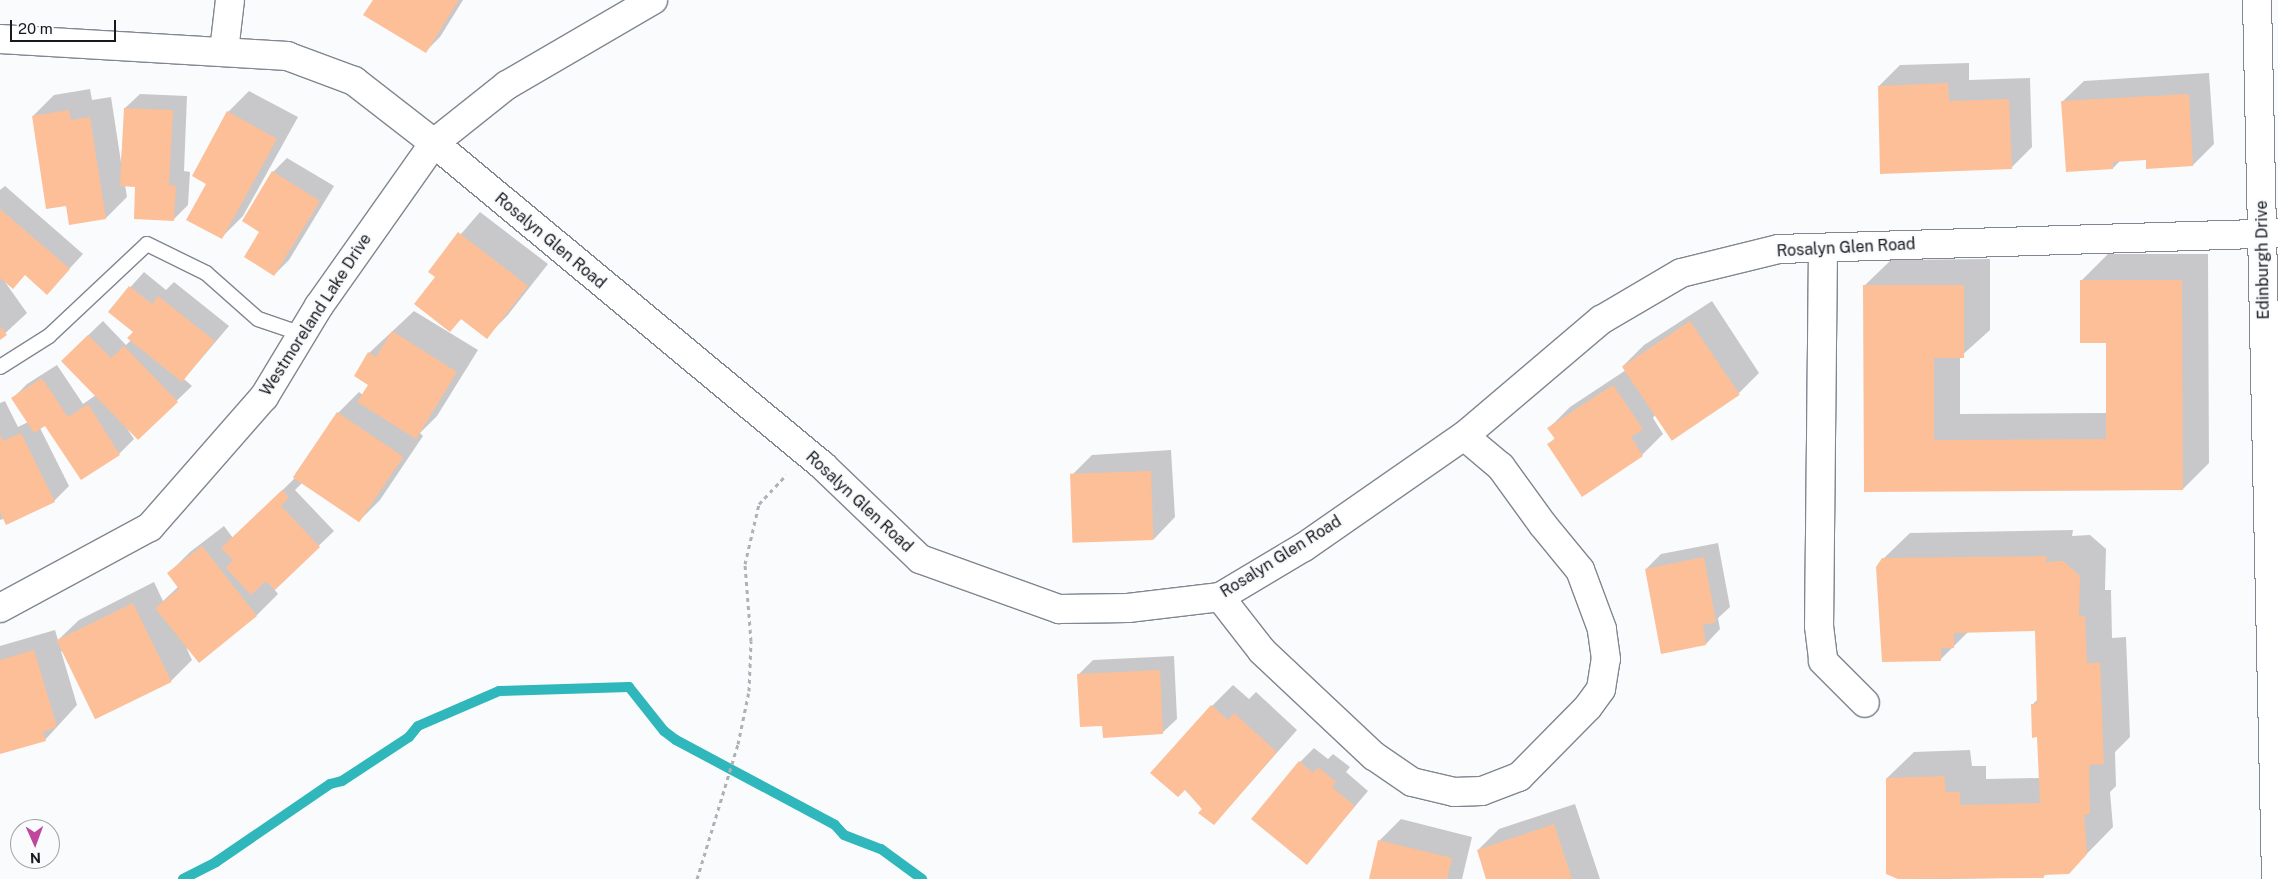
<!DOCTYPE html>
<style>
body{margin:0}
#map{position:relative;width:2278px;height:879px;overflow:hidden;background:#fafbfd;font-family:"Public Sans",sans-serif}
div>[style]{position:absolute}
.shadow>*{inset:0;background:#0003}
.stream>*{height:10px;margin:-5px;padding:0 5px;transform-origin:5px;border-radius:5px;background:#2fb7bc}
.building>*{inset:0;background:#fdbf97;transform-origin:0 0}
.path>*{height:3px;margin-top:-1.5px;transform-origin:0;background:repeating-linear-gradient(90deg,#b0b1b4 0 4px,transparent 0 8px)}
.roads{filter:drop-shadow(1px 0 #808790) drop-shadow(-1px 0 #808790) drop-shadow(0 1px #808790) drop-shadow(0 -1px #808790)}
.lane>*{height:14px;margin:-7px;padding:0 7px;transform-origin:7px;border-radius:7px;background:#fff}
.street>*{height:28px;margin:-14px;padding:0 14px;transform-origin:14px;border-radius:14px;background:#fff}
span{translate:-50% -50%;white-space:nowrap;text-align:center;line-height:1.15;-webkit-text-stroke:4.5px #fafbfd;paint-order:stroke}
.street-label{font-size:16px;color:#16191d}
.north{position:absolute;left:10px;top:819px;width:50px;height:50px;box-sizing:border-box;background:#fafbfd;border:1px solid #9fa1a3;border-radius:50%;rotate:178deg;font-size:14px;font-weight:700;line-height:20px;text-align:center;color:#16191d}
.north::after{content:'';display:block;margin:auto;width:18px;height:22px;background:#bf489e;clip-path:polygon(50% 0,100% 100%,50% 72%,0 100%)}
.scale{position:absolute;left:10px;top:20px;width:106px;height:22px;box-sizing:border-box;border:2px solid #16191d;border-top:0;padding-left:6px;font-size:15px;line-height:18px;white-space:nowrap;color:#16191d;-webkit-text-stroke:4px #fafbfd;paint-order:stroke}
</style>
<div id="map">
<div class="shadow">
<i style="clip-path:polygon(374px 0,463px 0,440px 37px,425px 52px)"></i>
<i style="clip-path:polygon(1969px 63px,1969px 80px,2030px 78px,2032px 147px,2011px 168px,1879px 86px,1900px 65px)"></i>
<i style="clip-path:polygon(2209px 73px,2214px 144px,2193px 165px,2147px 159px,2121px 160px,2113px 168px,2062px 102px,2084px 81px)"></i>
<i style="clip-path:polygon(90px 89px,92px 100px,111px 97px,121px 162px,125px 108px,140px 94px,187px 96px,184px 171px,190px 172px,188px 205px,174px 219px,137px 185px,125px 185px,127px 197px,106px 218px,67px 204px,33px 116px,54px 95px)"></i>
<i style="clip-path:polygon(249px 91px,298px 117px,243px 216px,222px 237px,208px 183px,228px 112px)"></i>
<i style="clip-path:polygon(287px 158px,334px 186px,289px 260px,274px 275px,261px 231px,273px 172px)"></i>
<i style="clip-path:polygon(5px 186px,83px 254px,47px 293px,26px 274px,5px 282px,27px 313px,0 338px,0 190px)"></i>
<i style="clip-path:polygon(480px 212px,548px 264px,507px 316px,486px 337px,462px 318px,450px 330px,437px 277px,429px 271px)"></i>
<i style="clip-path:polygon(2108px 254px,2208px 254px,2209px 463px,2183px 489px,1866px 490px,1864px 286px,1891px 260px,1990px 259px,1990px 330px,1960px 357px,1960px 414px,2107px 413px,2107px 342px,2081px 281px)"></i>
<i style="clip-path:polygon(144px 272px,166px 290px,174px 282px,229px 326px,184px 379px,192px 386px,138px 438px,126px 427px,134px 439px,119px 454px,81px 479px,46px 424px,40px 428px,69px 486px,54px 501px,0 520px,0 403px,5px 401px,18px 427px,28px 422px,13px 398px,27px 384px,57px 365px,83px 404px,96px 395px,77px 346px,103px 321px,126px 345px,131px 340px,135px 332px,109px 311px)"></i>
<i style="clip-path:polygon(1712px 301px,1759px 373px,1738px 394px,1655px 415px,1653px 418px,1663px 434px,1642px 455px,1582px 495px,1549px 444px,1555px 438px,1549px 428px,1570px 407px,1626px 370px,1623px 366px,1644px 345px)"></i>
<i style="clip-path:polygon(414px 311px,478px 350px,437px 416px,420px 433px,423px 436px,380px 500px,359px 521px,302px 483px,295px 490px,334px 531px,274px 589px,278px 594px,257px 615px,199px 661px,186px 647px,192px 660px,171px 681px,61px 651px,77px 705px,45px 740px,0 753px,0 646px,55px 630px,58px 640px,79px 620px,154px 582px,163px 601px,179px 586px,169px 573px,190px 552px,224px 526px,233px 538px,295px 478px,338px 413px,359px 392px,363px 395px,370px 385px,369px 353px)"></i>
<i style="clip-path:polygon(1171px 450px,1175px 517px,1154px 539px,1071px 476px,1092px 455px)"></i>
<i style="clip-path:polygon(2073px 530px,2072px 536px,2090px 535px,2106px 549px,2105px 590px,2111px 590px,2112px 638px,2126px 637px,2130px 737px,2115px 752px,2116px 786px,2110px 792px,2113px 827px,2069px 872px,2047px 873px,2043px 877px,1950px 879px,1901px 879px,1888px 873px,1887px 778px,1914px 752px,1970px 750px,1972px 766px,1986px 766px,1986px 779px,2040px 778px,2038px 736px,2032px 705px,2038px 699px,2036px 630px,1968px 632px,1940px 660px,1883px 559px,1910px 533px)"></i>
<i style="clip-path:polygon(1718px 543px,1730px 607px,1718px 618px,1720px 629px,1706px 644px,1646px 569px,1661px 554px)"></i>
<i style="clip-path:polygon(1174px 656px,1177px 719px,1162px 733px,1103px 725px,1078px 675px,1093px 660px)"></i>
<i style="clip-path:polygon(1233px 685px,1249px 699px,1256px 692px,1297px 730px,1214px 824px,1203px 809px,1212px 706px)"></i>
<i style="clip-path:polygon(1314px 748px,1328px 759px,1333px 754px,1350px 767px,1346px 772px,1368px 791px,1307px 863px,1300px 762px)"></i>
<i style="clip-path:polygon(1575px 804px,1600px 879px,1488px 879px,1478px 850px,1499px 829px)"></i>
<i style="clip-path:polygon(1401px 819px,1472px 837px,1462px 879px,1370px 879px,1380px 840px)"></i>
</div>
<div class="stream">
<i style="left:183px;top:879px;width:37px;rotate:-27deg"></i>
<i style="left:216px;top:862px;width:138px;rotate:-34.4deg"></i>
<i style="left:330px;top:784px;width:12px;rotate:-14deg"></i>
<i style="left:342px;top:781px;width:80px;rotate:-33.3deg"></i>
<i style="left:409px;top:737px;width:14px;rotate:-51deg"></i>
<i style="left:418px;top:726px;width:88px;rotate:-23.4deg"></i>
<i style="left:499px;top:691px;width:130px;rotate:-1.8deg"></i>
<i style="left:629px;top:687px;width:56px;rotate:51.5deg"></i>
<i style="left:664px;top:731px;width:15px;rotate:37deg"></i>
<i style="left:676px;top:740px;width:180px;rotate:28.1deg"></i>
<i style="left:835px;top:825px;width:13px;rotate:48deg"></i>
<i style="left:844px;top:835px;width:40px;rotate:21deg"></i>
<i style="left:881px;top:849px;width:51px;rotate:36.2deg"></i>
</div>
<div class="building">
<i style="clip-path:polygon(373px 0,459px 0,426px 53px,363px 15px)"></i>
<i style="clip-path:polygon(1948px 83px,1949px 101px,2009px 99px,2012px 169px,1880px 174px,1878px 86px)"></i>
<i style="clip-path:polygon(2189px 94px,2193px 166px,2146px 169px,2146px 160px,2113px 162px,2113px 169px,2066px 172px,2061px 101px)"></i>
<i style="clip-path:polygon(124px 108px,173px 110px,169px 185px,176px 186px,174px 221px,134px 219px,135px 187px,120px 186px)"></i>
<i style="clip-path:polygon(69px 110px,71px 120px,90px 117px,106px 219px,69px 225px,66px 206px,46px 209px,32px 116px)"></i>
<i style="clip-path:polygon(227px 111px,277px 139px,222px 239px,186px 220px,206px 184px,192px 176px)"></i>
<i style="clip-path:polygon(272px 171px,320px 201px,274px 276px,244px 257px,259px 232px,242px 221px)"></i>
<i style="clip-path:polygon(0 209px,70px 269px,47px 295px,25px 275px,13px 289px,0 278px)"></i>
<i style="clip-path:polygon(458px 232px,528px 286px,487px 339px,461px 319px,450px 332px,414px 304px,435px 277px,428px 272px)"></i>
<i style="clip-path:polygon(2080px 280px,2182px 280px,2183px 490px,1864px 492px,1863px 285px,1964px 285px,1964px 358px,1934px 358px,1934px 440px,2106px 439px,2106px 343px,2080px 343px)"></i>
<i style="clip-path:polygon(129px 286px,152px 304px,158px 296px,215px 341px,182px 382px,127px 338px,133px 332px,108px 312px)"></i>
<i style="left:1690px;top:321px;width:89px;height:82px;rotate:56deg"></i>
<i style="clip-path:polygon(0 326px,7px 335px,0 340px)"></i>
<i style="clip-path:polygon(392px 331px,457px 372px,416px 439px,357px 402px,368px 385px,354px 376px,368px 352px,376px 357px)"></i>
<i style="clip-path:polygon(88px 335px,111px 358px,124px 346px,178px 402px,138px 440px,61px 361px)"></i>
<i style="clip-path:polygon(42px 378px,68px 417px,88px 404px,120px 455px,81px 480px,45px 426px,34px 433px,11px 398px)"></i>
<i style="clip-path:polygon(1613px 385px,1643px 429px,1631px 437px,1643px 456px,1582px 497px,1547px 444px,1555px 439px,1547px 428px)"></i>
<i style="left:337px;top:412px;width:80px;height:79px;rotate:34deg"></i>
<i style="clip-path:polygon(21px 433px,55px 502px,6px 525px,0 512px,0 434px,3px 441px)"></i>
<i style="left:1151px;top:471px;width:69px;height:81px;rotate:88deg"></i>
<i style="clip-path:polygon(282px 490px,289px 497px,281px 506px,320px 547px,275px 590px,266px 581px,251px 595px,226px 568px,233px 560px,221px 548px)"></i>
<i style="clip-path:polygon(202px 546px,257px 616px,199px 663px,155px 608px,179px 589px,167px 573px)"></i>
<i style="clip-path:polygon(2047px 556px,2046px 562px,2063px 561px,2080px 576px,2079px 616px,2085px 616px,2087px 663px,2100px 663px,2104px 764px,2089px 765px,2090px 814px,2084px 815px,2087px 854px,2069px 874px,2043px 875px,2044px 878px,1898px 879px,1886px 874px,1886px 778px,1944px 776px,1946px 792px,1960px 792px,1960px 805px,2040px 803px,2037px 737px,2032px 738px,2031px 704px,2037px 704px,2035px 631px,1954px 633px,1954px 648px,1941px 648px,1941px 661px,1882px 662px,1876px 567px,1882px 558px)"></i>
<i style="clip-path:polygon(1704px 557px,1716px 622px,1703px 625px,1706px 645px,1661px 654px,1645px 569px)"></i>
<i style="left:133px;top:603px;width:88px;height:85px;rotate:64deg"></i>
<i style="clip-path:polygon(34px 650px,57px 727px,43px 732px,46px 741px,0 754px,0 660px)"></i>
<i style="clip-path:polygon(1160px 670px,1163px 734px,1103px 738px,1102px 726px,1080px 727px,1077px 674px)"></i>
<i style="clip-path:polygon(1211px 705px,1228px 720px,1234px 713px,1277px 752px,1214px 825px,1198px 813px,1202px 809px,1185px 790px,1178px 797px,1150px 773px)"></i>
<i style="clip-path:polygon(1299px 761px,1313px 773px,1318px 767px,1336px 782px,1332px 787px,1355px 806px,1307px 865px,1251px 819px)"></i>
<i style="clip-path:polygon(1554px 824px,1572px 879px,1486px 879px,1477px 850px)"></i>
<i style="clip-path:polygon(1378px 840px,1452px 858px,1447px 879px,1369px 879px)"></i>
</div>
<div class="path">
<i style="left:697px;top:879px;width:141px;rotate:-73.1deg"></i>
<i style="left:738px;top:744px;width:54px;rotate:-78.3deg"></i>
<i style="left:749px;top:691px;width:50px;rotate:-87.7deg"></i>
<i style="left:751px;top:641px;width:77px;rotate:-94.5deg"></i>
<i style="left:745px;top:564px;width:62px;rotate:-76.9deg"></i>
<i style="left:759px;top:504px;width:40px;rotate:-47deg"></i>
</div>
<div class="roads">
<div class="lane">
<i style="left:0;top:367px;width:58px;rotate:-32.3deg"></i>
<i style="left:49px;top:336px;width:134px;rotate:-43.2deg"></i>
<i style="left:147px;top:244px;width:66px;rotate:26.2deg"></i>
<i style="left:206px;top:273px;width:69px;rotate:41.5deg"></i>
<i style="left:258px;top:319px;width:46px;rotate:18.8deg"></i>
</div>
<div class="street">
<i style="left:2257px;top:0;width:879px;rotate:88.76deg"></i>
<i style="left:0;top:39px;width:288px;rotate:3.4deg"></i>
<i style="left:287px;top:56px;width:72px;rotate:20.5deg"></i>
<i style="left:354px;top:81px;width:101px;rotate:37.8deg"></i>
<i style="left:434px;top:143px;width:506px;rotate:39.7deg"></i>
<i style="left:823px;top:466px;width:134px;rotate:43.8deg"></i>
<i style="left:920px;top:559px;width:148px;rotate:19.8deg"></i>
<i style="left:1059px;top:609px;width:69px;rotate:-0.8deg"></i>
<i style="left:1128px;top:608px;width:93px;rotate:-6.8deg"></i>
<i style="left:1220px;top:597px;width:98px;rotate:-30.8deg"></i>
<i style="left:1304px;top:547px;width:195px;rotate:-34.8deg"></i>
<i style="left:1464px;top:436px;width:180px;rotate:-40.3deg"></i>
<i style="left:1601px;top:320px;width:93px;rotate:-30.4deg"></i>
<i style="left:1681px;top:273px;width:101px;rotate:-13.8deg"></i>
<i style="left:1779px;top:249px;width:499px;rotate:-1.8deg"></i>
<i style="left:224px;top:51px;width:51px;rotate:-83.3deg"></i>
<i style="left:1823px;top:248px;width:378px;rotate:90.6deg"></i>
<i style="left:1819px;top:626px;width:35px;rotate:83deg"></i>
<i style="left:1823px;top:661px;width:59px;rotate:45deg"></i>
<i style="left:1220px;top:597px;width:68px;rotate:52.1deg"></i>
<i style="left:1262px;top:651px;width:154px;rotate:43.2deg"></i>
<i style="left:1374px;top:756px;width:46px;rotate:34.4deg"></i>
<i style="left:1412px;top:782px;width:43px;rotate:13.4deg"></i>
<i style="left:1454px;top:792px;width:28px;rotate:-2deg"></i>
<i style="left:1482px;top:791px;width:40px;rotate:-21deg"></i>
<i style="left:1519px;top:777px;width:98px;rotate:-45.4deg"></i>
<i style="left:1588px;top:707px;width:22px;rotate:-54deg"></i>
<i style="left:1601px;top:689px;width:30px;rotate:-81deg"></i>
<i style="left:1606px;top:659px;width:30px;rotate:-98deg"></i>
<i style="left:1602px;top:629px;width:63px;rotate:-110.4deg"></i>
<i style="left:1580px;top:570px;width:58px;rotate:-129.4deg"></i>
<i style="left:1543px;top:525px;width:72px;rotate:-125.9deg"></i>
<i style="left:1501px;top:467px;width:48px;rotate:-140deg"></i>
<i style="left:0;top:608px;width:170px;rotate:-28.4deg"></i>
<i style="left:150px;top:527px;width:173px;rotate:-48.8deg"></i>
<i style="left:264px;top:397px;width:106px;rotate:-58.9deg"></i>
<i style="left:319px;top:306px;width:199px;rotate:-54.8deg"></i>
<i style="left:434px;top:143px;width:93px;rotate:-38.5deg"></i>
<i style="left:507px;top:85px;width:169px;rotate:-30.2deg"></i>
</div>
</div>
<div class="street-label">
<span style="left:550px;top:241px;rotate:40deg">Rosalyn Glen Road</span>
<span style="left:1846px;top:248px;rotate:-3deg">Rosalyn Glen Road</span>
<span style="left:2263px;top:260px;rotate:-91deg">Edinburgh Drive</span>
<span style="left:316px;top:315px;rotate:-57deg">Westmoreland Lake Drive</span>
<span style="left:859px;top:502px;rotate:43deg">Rosalyn Glen Road</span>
<span style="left:1281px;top:557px;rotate:-32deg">Rosalyn Glen Road</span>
</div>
<div class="north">N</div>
<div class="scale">20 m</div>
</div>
